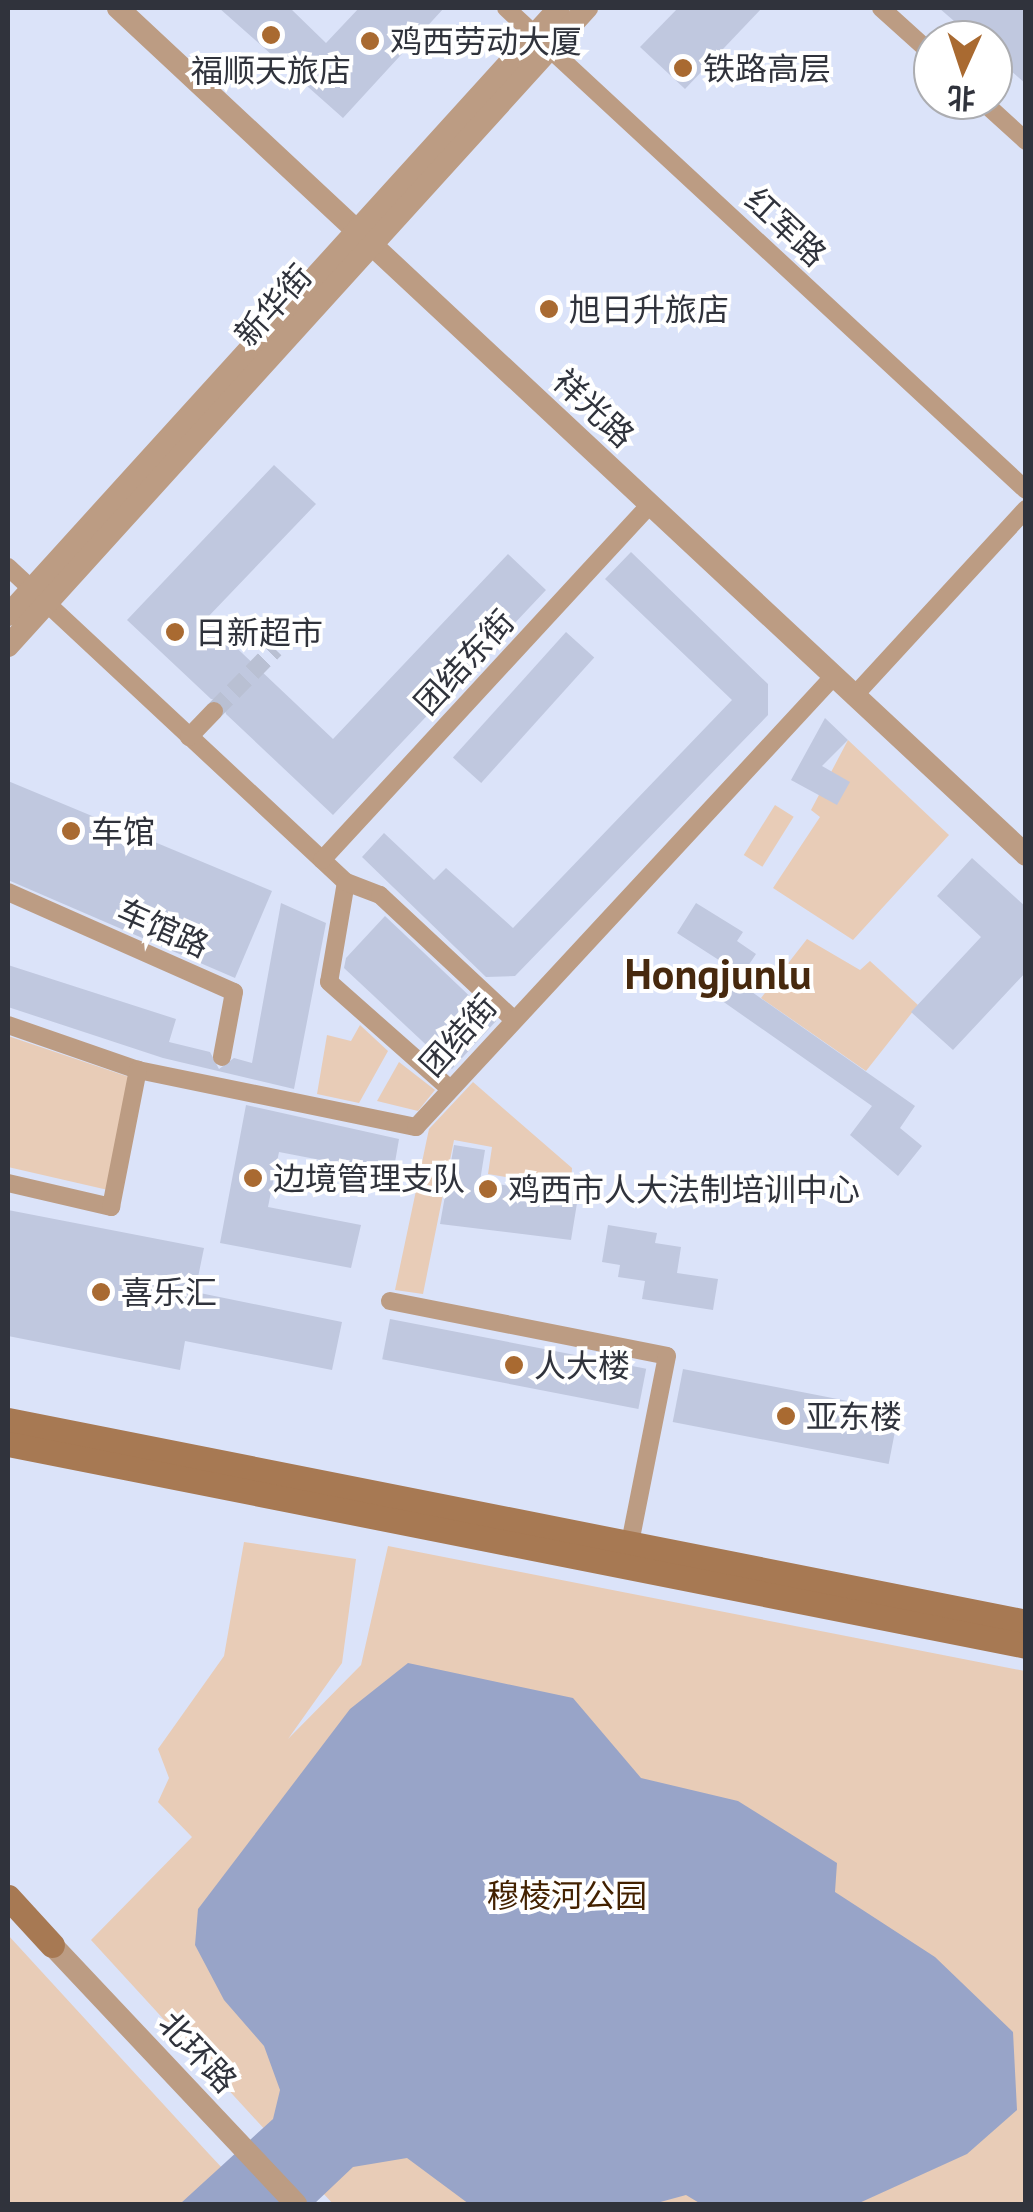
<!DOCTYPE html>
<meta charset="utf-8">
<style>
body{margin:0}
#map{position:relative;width:1033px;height:2212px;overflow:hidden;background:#dbe3f9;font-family:"PT Sans","Noto Sans SC",sans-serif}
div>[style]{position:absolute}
.green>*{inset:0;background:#e8ccb7;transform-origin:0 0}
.water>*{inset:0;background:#98a4c8}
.building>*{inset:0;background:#c0c8df;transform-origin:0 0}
.minor-tunnel>*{height:18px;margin-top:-9px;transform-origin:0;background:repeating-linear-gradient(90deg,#b9c0d3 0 18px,transparent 0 27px)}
.minor>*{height:18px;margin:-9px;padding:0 9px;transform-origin:9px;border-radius:9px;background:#bc9c83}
.tertiary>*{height:22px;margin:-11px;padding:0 11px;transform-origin:11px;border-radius:11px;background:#bc9c83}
.secondary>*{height:25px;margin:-12.5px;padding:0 12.5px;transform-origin:12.5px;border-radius:12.5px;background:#a77953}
.dots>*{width:28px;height:28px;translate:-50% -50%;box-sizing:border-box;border:5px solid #fff;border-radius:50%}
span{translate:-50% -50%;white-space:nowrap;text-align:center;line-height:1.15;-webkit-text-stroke:8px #fff;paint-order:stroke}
.poi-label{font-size:32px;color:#30333c}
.left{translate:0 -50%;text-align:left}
.street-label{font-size:32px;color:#30333c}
.park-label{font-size:32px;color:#432100}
.district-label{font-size:42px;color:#47290e;font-weight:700}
.frame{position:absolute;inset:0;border:10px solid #30333c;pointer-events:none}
.north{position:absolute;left:913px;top:20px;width:100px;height:100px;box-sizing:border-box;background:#fff;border:2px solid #acadb1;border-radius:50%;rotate:183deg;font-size:28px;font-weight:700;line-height:40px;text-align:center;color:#30333c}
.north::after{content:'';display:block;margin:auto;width:35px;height:45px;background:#a96a31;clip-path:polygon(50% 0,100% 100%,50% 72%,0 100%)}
</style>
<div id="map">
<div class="green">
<i style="clip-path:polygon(848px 740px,949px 835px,853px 940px,773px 888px,820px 817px,811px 810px)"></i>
<i style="left:775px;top:805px;width:22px;height:59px;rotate:32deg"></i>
<i style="clip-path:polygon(807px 939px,860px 970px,870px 961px,918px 1005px,866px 1071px,761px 998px)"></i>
<i style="clip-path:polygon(360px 1025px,388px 1051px,359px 1103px,317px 1094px,327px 1035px,351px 1041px)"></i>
<i style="clip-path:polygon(8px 1036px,129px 1077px,108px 1190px,8px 1167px)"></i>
<i style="clip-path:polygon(399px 1062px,435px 1090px,418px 1111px,377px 1101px)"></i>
<i style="clip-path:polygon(473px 1082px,572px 1168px,571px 1188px,488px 1174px,492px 1147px,454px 1140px,423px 1294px,395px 1290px,429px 1129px)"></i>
<i style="clip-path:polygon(244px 1542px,356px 1559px,342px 1663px,288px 1739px,361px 1665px,388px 1546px,1025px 1671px,1025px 2204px,333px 2204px,91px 1940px,192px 1837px,158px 1802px,169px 1778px,158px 1749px,224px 1656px)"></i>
<i style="clip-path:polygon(8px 1935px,209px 2154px,256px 2204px,8px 2204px)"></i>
</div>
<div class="water">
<i style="clip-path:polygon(408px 1663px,573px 1698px,641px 1778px,738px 1801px,837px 1863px,835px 1892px,935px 1957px,1013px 2032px,1017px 2110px,967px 2154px,857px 2204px,701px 2204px,686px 2195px,653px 2204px,469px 2204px,407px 2158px,353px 2167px,314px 2204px,161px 2204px,181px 2203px,273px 2119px,280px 2090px,264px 2046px,224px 2000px,195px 1945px,198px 1909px,350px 1709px)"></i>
</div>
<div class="building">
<i style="clip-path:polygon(219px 8px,290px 8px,326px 43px,359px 8px,444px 8px,343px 118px)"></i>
<i style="clip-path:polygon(678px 8px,762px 8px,685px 89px,640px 47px)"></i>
<i style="clip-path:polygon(939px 8px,1026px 8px,1026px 84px,993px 55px,993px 40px,976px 40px)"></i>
<i style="clip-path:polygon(274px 465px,316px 504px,206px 619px,333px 739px,508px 554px,546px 590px,333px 815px,226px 714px,222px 701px,211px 699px,127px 620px)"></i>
<i style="clip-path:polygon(631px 552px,768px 684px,768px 715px,515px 976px,486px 977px,362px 857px,384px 833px,434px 880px,446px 868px,513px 928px,732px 700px,605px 579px)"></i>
<i style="left:566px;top:632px;width:38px;height:169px;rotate:42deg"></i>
<i style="clip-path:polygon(825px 718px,848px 740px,822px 766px,850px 782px,837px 805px,791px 780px)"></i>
<i style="clip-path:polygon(8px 781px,272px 891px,235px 978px,8px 880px)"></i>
<i style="clip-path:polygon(972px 858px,1026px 907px,1026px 972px,953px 1050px,911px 1012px,981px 937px,937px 896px)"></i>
<i style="clip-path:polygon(281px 903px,326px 923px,294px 1089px,163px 1058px,8px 1007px,8px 965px,176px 1019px,169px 1042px,210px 1052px,219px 1069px,234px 1058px,252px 1063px)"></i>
<i style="clip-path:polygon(696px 903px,743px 932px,737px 941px,756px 954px,742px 975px,677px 933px)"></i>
<i style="clip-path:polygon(385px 916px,496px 1021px,452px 1069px,344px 968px,346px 958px)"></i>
<i style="clip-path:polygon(732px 978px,915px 1106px,900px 1128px,922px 1146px,898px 1176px,850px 1135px,872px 1106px,718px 998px)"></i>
<i style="clip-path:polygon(246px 1105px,399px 1139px,393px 1174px,279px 1152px,268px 1207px,361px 1225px,351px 1268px,220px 1243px)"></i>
<i style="clip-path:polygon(454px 1145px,485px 1150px,480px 1181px,578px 1197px,571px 1240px,440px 1224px)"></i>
<i style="clip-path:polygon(8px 1210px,204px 1248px,195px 1292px,342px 1322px,332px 1370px,185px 1341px,180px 1370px,8px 1336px)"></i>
<i style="clip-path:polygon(608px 1225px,657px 1233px,655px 1243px,681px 1247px,677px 1273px,718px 1279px,713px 1310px,642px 1299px,645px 1281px,618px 1277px,620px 1265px,602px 1262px)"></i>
<i style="left:390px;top:1319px;width:261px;height:41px;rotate:11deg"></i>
<i style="left:683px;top:1369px;width:220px;height:54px;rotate:11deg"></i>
</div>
<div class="minor-tunnel">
<i style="left:214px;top:711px;width:87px;rotate:-45.5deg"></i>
</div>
<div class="minor">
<i style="left:506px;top:8px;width:709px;rotate:42.83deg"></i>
<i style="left:881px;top:8px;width:70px;rotate:42.1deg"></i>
<i style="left:981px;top:100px;width:61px;rotate:42.3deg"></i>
<i style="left:8px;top:567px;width:462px;rotate:43deg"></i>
<i style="left:346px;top:882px;width:101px;rotate:99.6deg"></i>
<i style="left:329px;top:982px;width:162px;rotate:41.5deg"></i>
<i style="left:854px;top:696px;width:254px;rotate:-47.4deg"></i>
<i style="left:189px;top:737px;width:36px;rotate:-46deg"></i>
<i style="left:322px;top:860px;width:484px;rotate:-47.3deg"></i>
<i style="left:346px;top:882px;width:36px;rotate:21deg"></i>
<i style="left:380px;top:895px;width:182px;rotate:43deg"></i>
<i style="left:8px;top:892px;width:247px;rotate:23.9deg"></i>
<i style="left:234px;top:992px;width:66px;rotate:100.5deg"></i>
<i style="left:8px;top:1025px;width:138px;rotate:19.1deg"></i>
<i style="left:138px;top:1070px;width:284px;rotate:11.6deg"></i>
<i style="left:416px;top:1127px;width:615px;rotate:-47.17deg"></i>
<i style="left:8px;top:1183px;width:106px;rotate:13.1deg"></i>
<i style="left:111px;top:1207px;width:140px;rotate:-78.9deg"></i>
<i style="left:390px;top:1301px;width:282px;rotate:11.2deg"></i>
<i style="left:667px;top:1356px;width:191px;rotate:101.2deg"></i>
</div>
<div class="tertiary">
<i style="left:118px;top:8px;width:1242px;rotate:43.01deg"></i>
<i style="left:8px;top:615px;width:820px;rotate:-47.77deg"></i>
<i style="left:8px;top:646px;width:862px;rotate:-47.78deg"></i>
<i style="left:52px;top:1945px;width:356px;rotate:46.7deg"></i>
</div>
<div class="secondary">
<i style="left:8px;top:1420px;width:1038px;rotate:11.22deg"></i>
<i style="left:8px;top:1444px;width:1038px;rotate:11.22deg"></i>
<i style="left:8px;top:1897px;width:65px;rotate:47.5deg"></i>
</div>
<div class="dots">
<i style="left:271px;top:35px;background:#a96a31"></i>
<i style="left:370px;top:41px;background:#a96a31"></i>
<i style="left:683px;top:68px;background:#a96a31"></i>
<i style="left:549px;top:309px;background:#a96a31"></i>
<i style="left:175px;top:632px;background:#a96a31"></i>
<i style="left:71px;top:831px;background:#a96a31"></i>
<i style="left:253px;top:1178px;background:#a96a31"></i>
<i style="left:488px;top:1189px;background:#a96a31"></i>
<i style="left:101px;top:1292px;background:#a96a31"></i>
<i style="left:514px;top:1365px;background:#a96a31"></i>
<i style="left:786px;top:1416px;background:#a96a31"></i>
</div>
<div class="poi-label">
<span class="left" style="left:390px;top:41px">鸡西劳动大厦</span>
<span class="left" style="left:703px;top:68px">铁路高层</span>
<span style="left:271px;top:70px">福顺天旅店</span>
<span class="left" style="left:569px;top:309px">旭日升旅店</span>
<span class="left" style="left:195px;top:632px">日新超市</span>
<span class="left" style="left:91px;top:831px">车馆</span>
<span class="left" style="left:273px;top:1178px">边境管理支队</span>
<span class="left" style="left:508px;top:1189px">鸡西市人大法制培训中心</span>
<span class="left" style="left:121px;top:1292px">喜乐汇</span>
<span class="left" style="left:534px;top:1365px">人大楼</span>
<span class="left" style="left:806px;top:1416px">亚东楼</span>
</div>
<div class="street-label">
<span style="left:786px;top:227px;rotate:43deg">红军路</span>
<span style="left:273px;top:305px;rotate:-48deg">新华街</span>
<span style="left:594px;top:408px;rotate:43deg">祥光路</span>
<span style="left:464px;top:662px;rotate:-47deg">团结东街</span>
<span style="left:163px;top:928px;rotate:24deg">车馆路</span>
<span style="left:458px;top:1035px;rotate:-48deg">团结街</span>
<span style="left:198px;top:2052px;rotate:47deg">北环路</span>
</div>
<div class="park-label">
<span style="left:567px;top:1895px">穆棱河公园</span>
</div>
<div class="district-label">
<span style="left:718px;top:974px">Hongjunlu</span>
</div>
<div class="frame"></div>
<div class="north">北</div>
</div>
